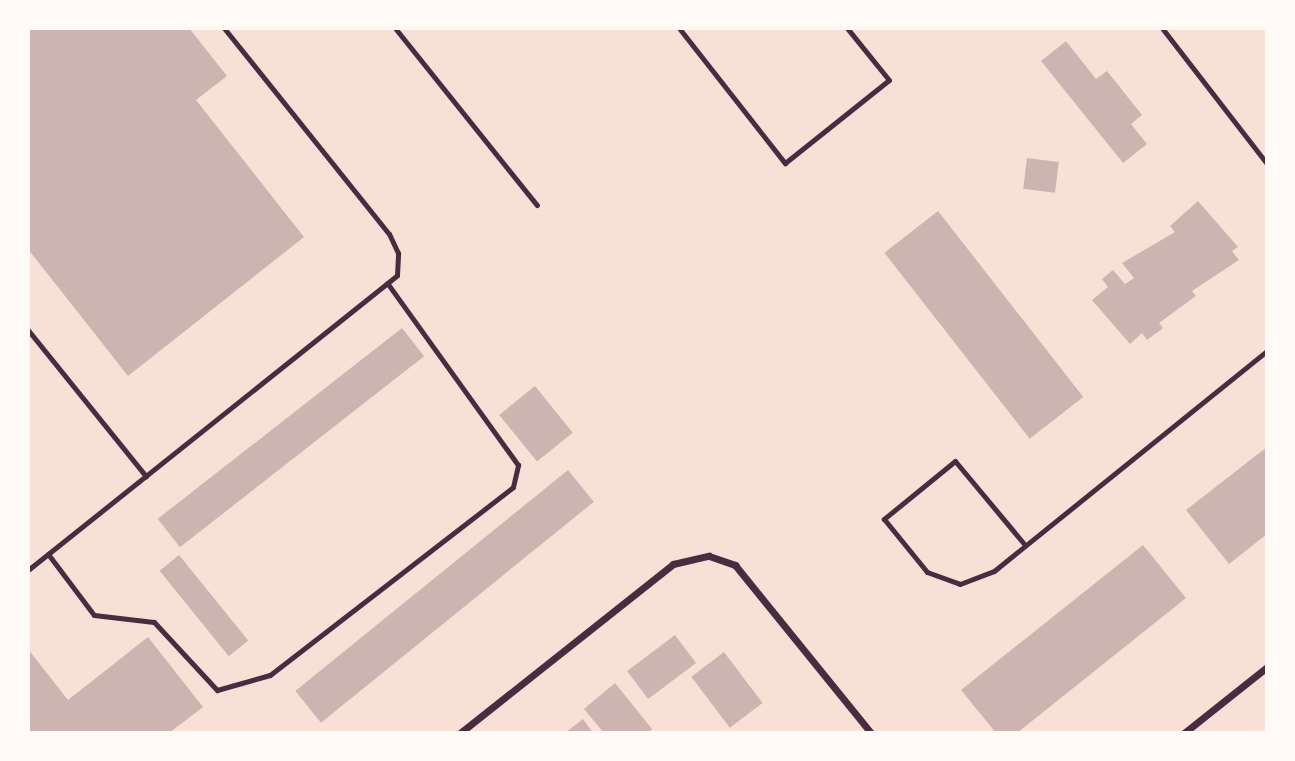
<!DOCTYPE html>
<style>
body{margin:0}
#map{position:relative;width:1295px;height:761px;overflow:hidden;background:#f7e1d7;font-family:Montserrat,sans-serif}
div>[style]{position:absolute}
.building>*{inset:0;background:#ccb4b1;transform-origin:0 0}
.service>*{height:5px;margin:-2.5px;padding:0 2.5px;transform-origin:2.5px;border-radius:2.5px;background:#4a2c40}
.minor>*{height:7px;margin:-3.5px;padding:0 3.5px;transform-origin:3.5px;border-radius:3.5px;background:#4a2c40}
span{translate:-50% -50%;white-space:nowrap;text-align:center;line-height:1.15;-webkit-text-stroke:5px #fffaf5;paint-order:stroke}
.frame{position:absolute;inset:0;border:30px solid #fffaf5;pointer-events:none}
</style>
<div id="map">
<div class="building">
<i style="clip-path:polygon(28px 28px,189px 28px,227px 76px,196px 100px,304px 237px,128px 376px,28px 249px)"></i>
<i style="clip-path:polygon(1066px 41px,1096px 79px,1107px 71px,1142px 115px,1131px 124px,1147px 144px,1123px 163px,1041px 61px)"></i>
<i style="left:1027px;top:158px;width:32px;height:31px;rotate:7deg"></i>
<i style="clip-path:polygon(1198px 201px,1238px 247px,1232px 251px,1239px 260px,1192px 291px,1196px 296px,1159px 323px,1163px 328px,1147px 340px,1142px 333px,1130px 344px,1092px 300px,1108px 287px,1102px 279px,1113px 270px,1125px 284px,1134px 278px,1122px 263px,1175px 232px,1170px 226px)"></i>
<i style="left:938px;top:211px;width:236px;height:68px;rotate:52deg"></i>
<i style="left:402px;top:328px;width:36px;height:310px;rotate:52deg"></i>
<i style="left:535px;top:386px;width:60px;height:46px;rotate:51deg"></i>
<i style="clip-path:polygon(1267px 447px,1267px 534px,1229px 564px,1186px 510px)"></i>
<i style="left:568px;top:470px;width:41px;height:351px;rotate:51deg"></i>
<i style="clip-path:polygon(1143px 545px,1186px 598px,1017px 733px,996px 733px,961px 690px)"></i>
<i style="left:179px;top:555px;width:110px;height:25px;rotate:51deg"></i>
<i style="left:675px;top:635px;width:35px;height:60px;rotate:53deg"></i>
<i style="clip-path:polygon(148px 637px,203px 707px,169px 733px,28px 733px,28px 649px,68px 700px)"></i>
<i style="left:724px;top:652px;width:64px;height:41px;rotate:53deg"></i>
<i style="clip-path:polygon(615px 683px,652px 729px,648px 733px,604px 733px,584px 709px)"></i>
<i style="clip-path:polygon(583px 719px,593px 733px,565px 733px)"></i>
</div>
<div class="service">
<i style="left:395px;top:28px;width:227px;rotate:51.3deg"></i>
<i style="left:679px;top:28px;width:172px;rotate:51.9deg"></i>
<i style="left:785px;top:163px;width:133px;rotate:-38.6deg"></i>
<i style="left:889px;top:80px;width:67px;rotate:-128.9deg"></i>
<i style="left:1162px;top:28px;width:172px;rotate:52.3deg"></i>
<i style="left:28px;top:330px;width:188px;rotate:51.1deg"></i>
<i style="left:1025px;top:545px;width:109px;rotate:-129.8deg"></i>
<i style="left:955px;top:461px;width:92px;rotate:140.8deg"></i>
<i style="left:884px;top:519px;width:68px;rotate:50.9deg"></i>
<i style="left:927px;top:572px;width:35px;rotate:20deg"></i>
<i style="left:960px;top:584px;width:36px;rotate:-21deg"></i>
<i style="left:994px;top:571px;width:351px;rotate:-38.9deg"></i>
<i style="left:48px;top:554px;width:76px;rotate:53deg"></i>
<i style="left:94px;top:615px;width:60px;rotate:6.7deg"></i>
<i style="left:154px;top:622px;width:93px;rotate:47.2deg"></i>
<i style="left:217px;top:690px;width:55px;rotate:-15.8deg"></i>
<i style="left:270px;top:675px;width:307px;rotate:-37.7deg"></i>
<i style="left:513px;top:487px;width:23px;rotate:-77deg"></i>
<i style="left:518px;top:465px;width:224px;rotate:-125.7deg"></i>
<i style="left:28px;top:570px;width:472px;rotate:-38.6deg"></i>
<i style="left:397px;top:275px;width:22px;rotate:-87deg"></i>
<i style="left:398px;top:253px;width:21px;rotate:-115deg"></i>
<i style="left:389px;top:234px;width:264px;rotate:-128.7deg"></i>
</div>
<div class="minor">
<i style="left:460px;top:733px;width:272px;rotate:-38.4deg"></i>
<i style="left:673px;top:564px;width:37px;rotate:-13deg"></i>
<i style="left:709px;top:556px;width:28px;rotate:19deg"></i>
<i style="left:735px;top:565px;width:216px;rotate:51deg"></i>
<i style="left:1184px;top:733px;width:106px;rotate:-38.5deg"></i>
</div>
<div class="frame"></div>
</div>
